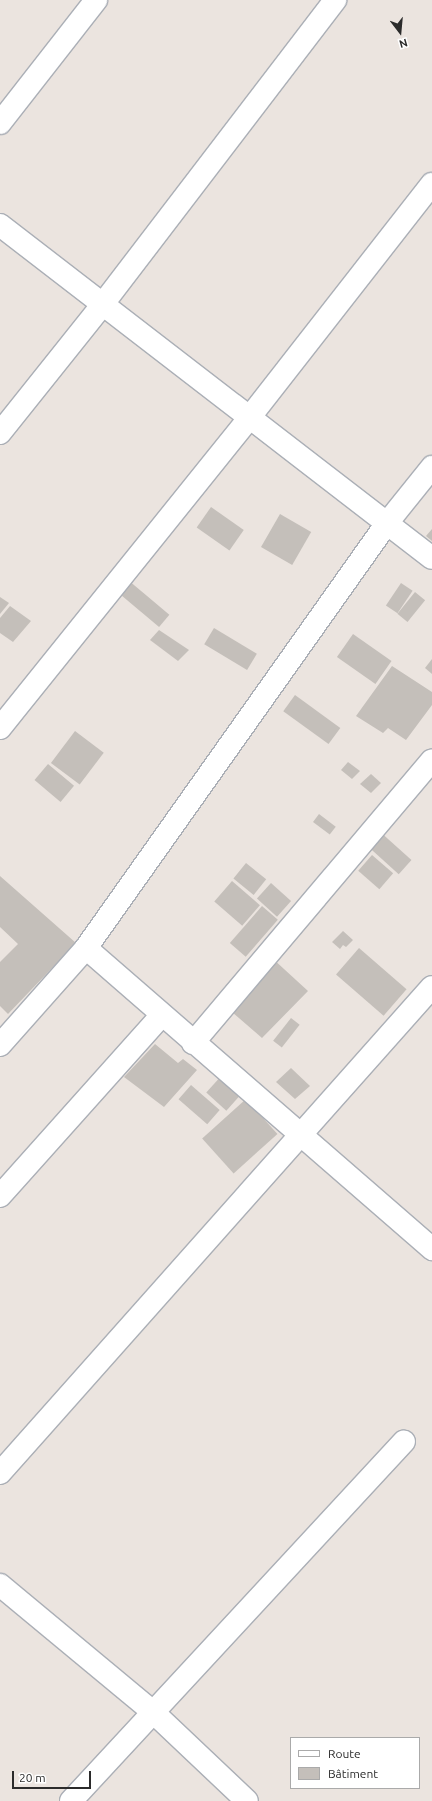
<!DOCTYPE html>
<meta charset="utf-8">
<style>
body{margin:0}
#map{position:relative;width:432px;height:1801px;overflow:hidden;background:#ebe4df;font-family:Ubuntu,sans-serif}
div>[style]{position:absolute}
.building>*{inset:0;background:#c4bfba;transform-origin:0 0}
.roads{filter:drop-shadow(1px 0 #abafb6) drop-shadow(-1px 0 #abafb6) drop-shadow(0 1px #abafb6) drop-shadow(0 -1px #abafb6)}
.minor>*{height:22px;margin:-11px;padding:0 11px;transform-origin:11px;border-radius:11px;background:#fff}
span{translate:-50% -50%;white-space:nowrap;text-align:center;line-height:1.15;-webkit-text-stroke:3.5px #fff;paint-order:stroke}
.legend{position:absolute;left:290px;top:1737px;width:130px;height:52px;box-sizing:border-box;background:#fff;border:1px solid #aaa;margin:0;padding:5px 7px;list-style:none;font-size:12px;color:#2b2b2b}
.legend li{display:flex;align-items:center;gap:8px;height:20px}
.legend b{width:20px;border:1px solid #aaa}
.north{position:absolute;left:380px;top:12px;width:40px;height:40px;-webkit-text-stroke:3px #fff;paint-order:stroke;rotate:164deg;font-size:11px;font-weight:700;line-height:16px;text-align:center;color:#2b2b2b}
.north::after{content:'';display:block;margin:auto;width:14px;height:18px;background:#2b2b2b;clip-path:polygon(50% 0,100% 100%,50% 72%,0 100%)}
.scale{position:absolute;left:12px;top:1771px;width:79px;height:18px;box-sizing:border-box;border:2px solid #2b2b2b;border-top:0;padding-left:5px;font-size:12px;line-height:14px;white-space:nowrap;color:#2b2b2b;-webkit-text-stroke:3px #fff;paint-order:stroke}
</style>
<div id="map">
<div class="building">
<i style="left:211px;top:507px;width:40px;height:25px;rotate:35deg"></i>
<i style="left:280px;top:514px;width:36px;height:38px;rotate:30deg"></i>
<i style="clip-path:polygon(432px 529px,432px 541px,426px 536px)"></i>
<i style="left:128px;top:580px;width:54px;height:16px;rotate:40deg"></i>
<i style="left:401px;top:583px;width:14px;height:27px;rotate:34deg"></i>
<i style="left:415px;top:592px;width:13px;height:28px;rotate:39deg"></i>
<i style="clip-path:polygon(0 597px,9px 603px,0 614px)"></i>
<i style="clip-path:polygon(10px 606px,31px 621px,13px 642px,0 633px,0 618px)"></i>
<i style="left:214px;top:628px;width:50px;height:19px;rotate:31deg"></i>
<i style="clip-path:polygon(159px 630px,189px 650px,178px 661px,150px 640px)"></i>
<i style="left:353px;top:634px;width:47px;height:28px;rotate:35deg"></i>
<i style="clip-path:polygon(432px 659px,432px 674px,425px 668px)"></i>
<i style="clip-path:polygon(392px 666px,432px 692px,432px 705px,406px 740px,388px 728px,383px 733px,356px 716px)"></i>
<i style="left:295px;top:695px;width:56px;height:20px;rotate:36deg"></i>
<i style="left:75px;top:731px;width:36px;height:40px;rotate:37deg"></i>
<i style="clip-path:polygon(348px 762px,360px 771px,352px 779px,341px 770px)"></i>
<i style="left:48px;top:764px;width:34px;height:21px;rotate:40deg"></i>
<i style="clip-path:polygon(371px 774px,381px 783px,371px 793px,360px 784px)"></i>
<i style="left:319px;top:814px;width:21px;height:10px;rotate:37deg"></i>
<i style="left:378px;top:830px;width:45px;height:19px;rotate:42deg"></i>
<i style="left:372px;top:855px;width:28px;height:21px;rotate:41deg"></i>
<i style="left:246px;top:863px;width:26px;height:20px;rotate:39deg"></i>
<i style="clip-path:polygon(0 876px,76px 943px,8px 1014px,0 1006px,0 962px,18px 944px,0 927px)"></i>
<i style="left:232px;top:881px;width:37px;height:27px;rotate:41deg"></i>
<i style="left:271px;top:883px;width:27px;height:21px;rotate:42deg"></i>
<i style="left:262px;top:906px;width:21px;height:49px;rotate:41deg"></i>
<i style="clip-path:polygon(343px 931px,353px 940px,346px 947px,343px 945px,340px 949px,332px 942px)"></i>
<i style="left:359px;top:948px;width:63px;height:35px;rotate:41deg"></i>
<i style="clip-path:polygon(272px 958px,308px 991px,262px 1038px,232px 1012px,256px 987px,250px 981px)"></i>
<i style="left:291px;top:1018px;width:11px;height:29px;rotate:38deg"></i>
<i style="clip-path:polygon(155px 1044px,178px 1063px,183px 1059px,197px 1070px,164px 1107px,124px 1077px)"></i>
<i style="clip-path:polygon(291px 1068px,310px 1086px,295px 1099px,276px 1082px)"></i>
<i style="left:223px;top:1074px;width:27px;height:25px;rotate:42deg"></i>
<i style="left:191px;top:1085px;width:38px;height:19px;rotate:41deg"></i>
<i style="left:246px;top:1099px;width:47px;height:59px;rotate:48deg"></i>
</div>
<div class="roads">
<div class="minor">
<i style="left:0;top:123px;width:156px;rotate:-52deg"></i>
<i style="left:0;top:225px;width:545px;rotate:37.63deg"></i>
<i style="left:0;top:433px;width:164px;rotate:-51.4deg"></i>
<i style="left:102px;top:305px;width:384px;rotate:-52.6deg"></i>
<i style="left:0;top:728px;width:398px;rotate:-51.2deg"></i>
<i style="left:249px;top:418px;width:297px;rotate:-52deg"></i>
<i style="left:86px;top:948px;width:459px;rotate:41deg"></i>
<i style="left:193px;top:1043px;width:370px;rotate:-49.8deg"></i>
<i style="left:0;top:1045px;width:130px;rotate:-48.4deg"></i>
<i style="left:86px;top:948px;width:521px;rotate:-54.69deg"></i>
<i style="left:387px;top:523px;width:72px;rotate:-51.2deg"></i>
<i style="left:0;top:1196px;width:241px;rotate:-48.2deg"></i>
<i style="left:0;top:1473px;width:650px;rotate:-48.37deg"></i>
<i style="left:0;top:1585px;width:199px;rotate:39.7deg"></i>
<i style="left:153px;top:1712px;width:129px;rotate:43.4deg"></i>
<i style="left:71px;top:1801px;width:490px;rotate:-47.2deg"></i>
</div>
</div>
<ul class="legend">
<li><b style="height:5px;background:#fff"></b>Route</li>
<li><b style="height:11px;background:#c4bfba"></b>Bâtiment</li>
</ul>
<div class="north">N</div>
<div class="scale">20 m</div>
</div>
